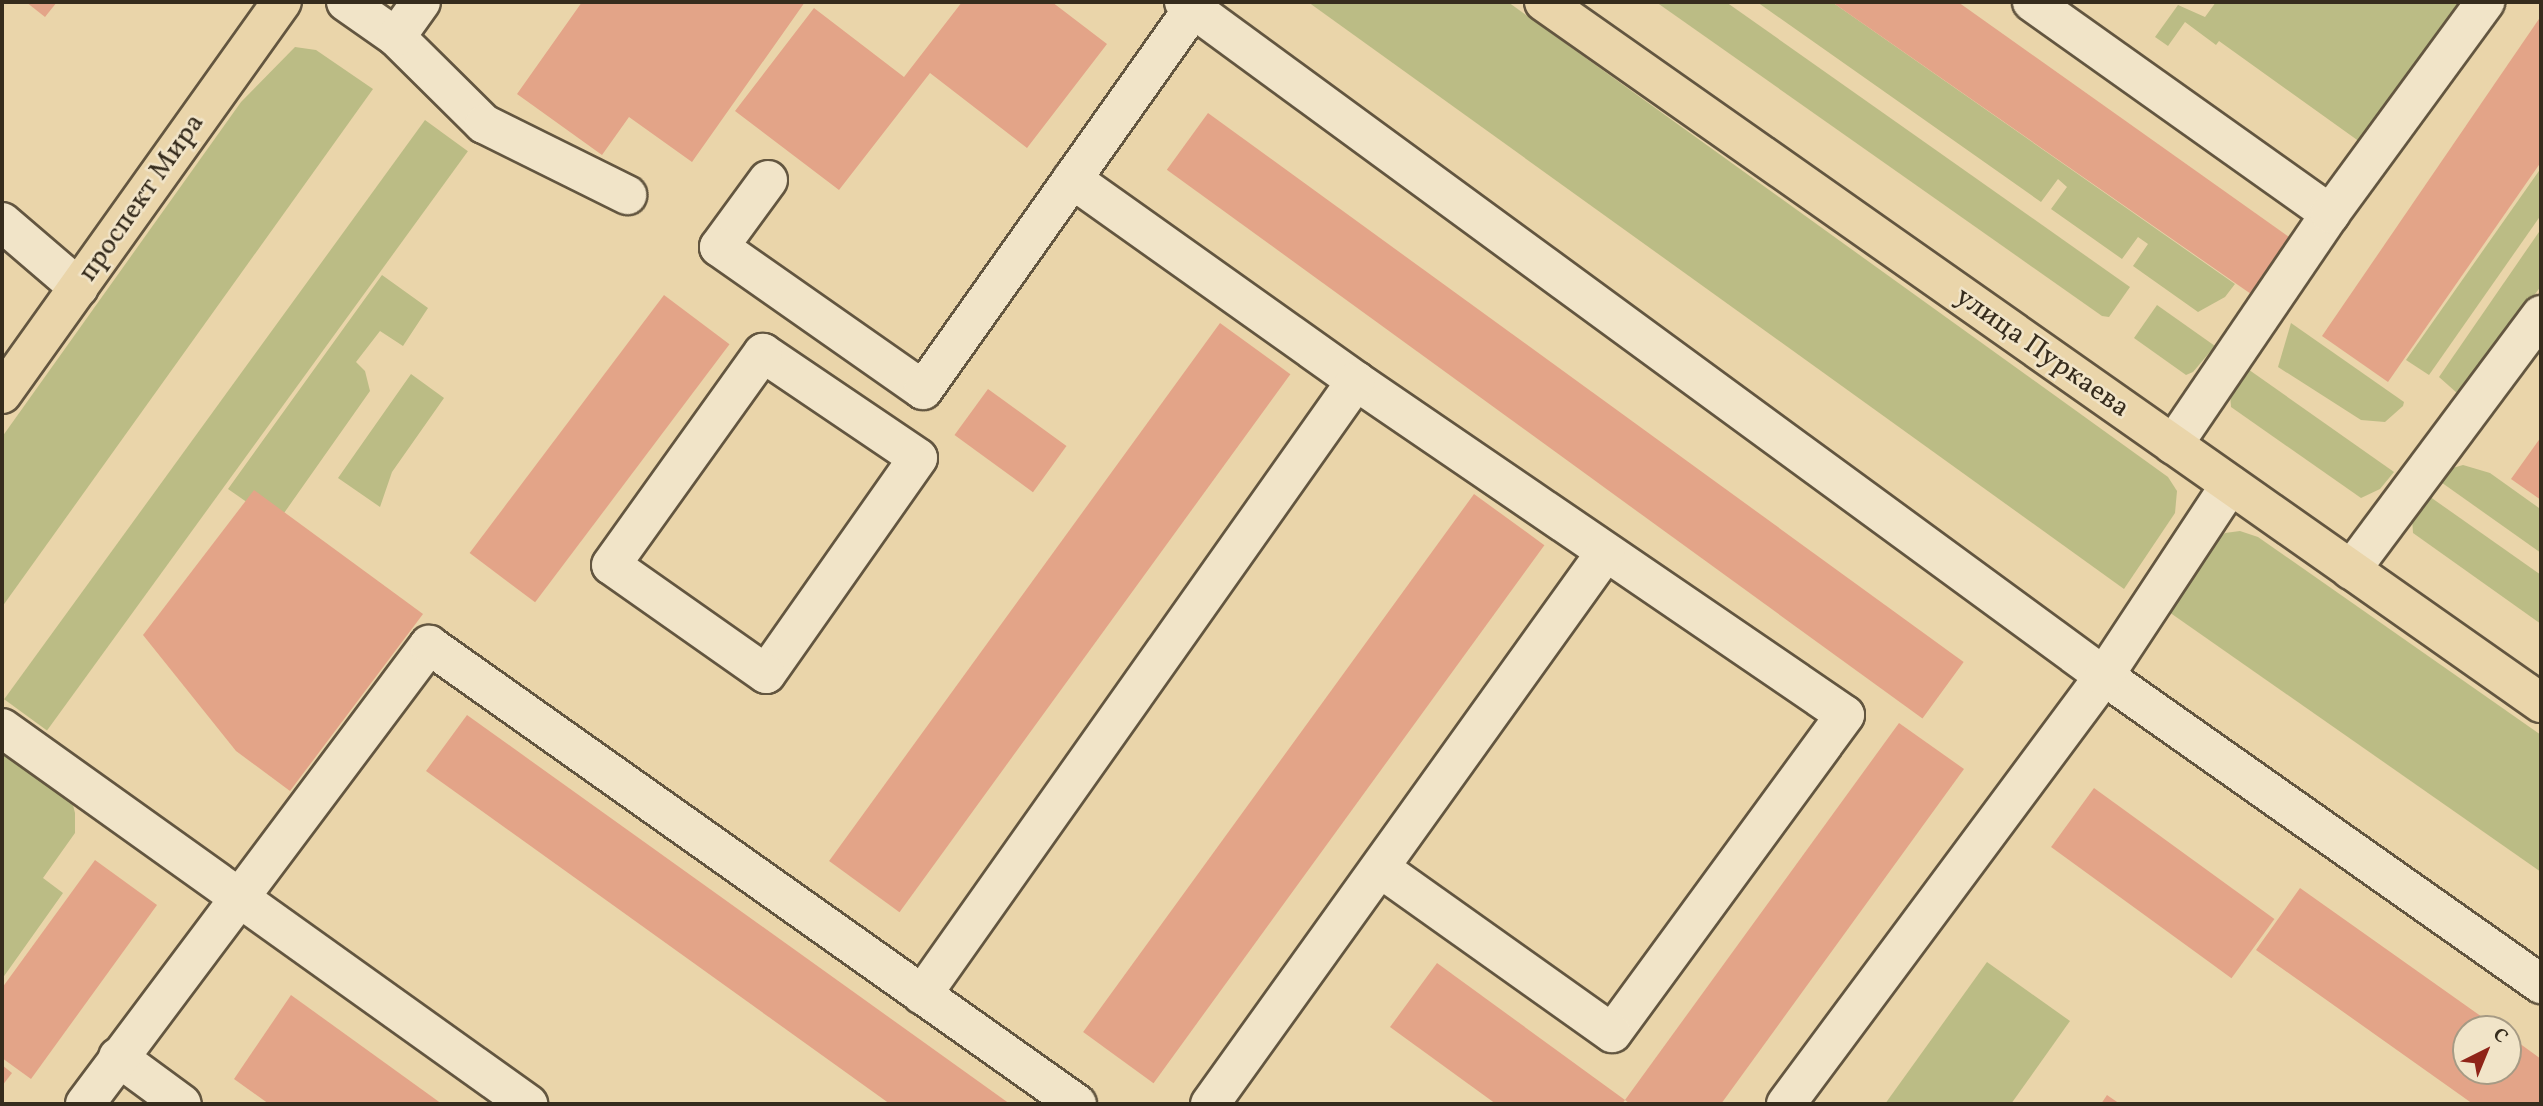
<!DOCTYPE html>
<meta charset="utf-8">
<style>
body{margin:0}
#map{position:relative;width:2543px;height:1106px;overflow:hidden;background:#ead5aa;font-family:Vollkorn,serif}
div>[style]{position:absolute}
.green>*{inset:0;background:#bbbc85;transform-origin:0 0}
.building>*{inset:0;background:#e3a488;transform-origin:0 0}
.roads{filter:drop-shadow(2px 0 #635640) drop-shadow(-2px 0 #635640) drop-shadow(0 2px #635640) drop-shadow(0 -2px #635640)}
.minor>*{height:38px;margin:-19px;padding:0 19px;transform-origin:19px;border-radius:19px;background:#f1e4c8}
.major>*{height:38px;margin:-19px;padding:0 19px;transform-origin:19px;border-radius:19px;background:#ead5aa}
span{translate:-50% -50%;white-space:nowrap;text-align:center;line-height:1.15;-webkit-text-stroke:5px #f1e4c8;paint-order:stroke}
.street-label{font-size:28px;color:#362c1d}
.frame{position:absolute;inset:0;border:4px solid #362c1d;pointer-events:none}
.north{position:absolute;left:2452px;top:1015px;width:70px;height:70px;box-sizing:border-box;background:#f1e4c8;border:2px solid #a69a84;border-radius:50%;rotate:43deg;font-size:19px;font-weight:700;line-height:28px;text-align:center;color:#362c1d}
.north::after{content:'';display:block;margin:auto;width:24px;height:32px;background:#8f2418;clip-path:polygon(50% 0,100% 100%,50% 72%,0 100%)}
</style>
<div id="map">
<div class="green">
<i style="clip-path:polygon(1308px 2px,1508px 2px,2168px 477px,2177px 491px,2175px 513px,2124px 589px)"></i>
<i style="clip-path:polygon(1656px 2px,1726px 2px,2130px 287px,2109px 317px,2102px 316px)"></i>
<i style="clip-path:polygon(1757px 2px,1832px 2px,2235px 284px,2225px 297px,2198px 312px,2133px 266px,2148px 244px,2138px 237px,2122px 259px,2051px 209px,2067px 187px,2058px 179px,2041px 202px)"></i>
<i style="clip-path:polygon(2216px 2px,2465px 2px,2360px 142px,2219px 41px,2216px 45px,2185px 22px,2168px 46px,2155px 37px,2178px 5px,2205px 17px)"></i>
<i style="clip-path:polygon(295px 47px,316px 50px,373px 89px,2px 607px,2px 437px,241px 102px)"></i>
<i style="left:425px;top:120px;width:53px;height:716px;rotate:36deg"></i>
<i style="clip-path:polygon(2541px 168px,2541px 215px,2429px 375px,2406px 360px)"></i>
<i style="clip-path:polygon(2541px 229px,2541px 286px,2488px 359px,2457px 393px,2439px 377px)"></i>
<i style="clip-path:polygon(382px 275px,428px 308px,403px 346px,380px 331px,356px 362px,365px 371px,370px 391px,277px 523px,228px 489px)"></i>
<i style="clip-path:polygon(2157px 305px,2215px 346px,2193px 372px,2186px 375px,2134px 338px)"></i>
<i style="clip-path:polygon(2291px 323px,2404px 402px,2403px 406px,2385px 422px,2361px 420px,2278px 367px)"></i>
<i style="clip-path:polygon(2245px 367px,2394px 472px,2380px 489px,2361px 498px,2231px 407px,2230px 393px)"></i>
<i style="clip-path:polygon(411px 374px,444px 398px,392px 472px,380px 507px,338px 478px)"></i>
<i style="clip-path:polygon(2463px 465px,2490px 473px,2539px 508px,2541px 553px,2438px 480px,2449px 469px)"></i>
<i style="clip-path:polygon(2426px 494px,2541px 575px,2541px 624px,2413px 533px,2412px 517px)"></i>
<i style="clip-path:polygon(2240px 531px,2258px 537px,2541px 735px,2541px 872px,2169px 612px,2212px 545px,2225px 533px)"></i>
<i style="clip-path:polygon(3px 753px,72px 801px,75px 813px,75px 833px,43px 878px,63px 893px,2px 979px)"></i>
<i style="clip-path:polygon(1987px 962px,2070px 1021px,2011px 1104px,1885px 1104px)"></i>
</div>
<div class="building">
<i style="clip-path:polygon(26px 2px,57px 2px,45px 17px)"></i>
<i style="clip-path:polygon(582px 2px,805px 2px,692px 162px,629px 117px,602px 155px,517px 94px)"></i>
<i style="clip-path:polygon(962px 2px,1052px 2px,1107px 44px,1027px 148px,930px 73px,839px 190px,735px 111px,814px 8px,904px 77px)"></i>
<i style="clip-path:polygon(1832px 2px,1958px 2px,2289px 237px,2251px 294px)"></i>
<i style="clip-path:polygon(2541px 16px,2541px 162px,2388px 382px,2322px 336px)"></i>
<i style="left:1208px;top:113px;width:934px;height:70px;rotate:36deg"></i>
<i style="left:664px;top:295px;width:82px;height:323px;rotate:37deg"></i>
<i style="left:1220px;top:323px;width:87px;height:665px;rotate:36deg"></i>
<i style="left:988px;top:389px;width:97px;height:57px;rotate:36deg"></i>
<i style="clip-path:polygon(2541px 437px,2541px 500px,2511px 479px)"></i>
<i style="clip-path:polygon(254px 490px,423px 614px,290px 791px,236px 751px,143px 635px)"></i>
<i style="left:1474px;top:494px;width:87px;height:665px;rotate:36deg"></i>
<i style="clip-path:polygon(467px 715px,1010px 1104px,890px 1104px,426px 771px)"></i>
<i style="clip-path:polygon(1899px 723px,1964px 769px,1721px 1104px,1630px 1104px,1625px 1100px)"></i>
<i style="left:2094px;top:788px;width:223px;height:73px;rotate:36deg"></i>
<i style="clip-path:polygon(95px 860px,157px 905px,31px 1079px,2px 1058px,2px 988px)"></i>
<i style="clip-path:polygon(2300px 888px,2499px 1029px,2466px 1029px,2466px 1071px,2508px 1071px,2508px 1035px,2541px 1059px,2541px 1104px,2473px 1104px,2256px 950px)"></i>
<i style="clip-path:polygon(1437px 963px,1625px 1100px,1622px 1104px,1496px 1104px,1390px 1027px)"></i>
<i style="clip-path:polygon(291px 995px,442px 1104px,269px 1104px,234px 1079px)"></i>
<i style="clip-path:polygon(2px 1065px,12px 1073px,2px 1086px)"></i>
<i style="clip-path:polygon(2107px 1095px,2120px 1104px,2101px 1104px)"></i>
</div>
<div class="roads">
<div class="minor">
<i style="left:346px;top:2px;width:61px;rotate:35deg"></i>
<i style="left:396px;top:37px;width:124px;rotate:44.7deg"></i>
<i style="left:484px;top:124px;width:160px;rotate:26.4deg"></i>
<i style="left:1184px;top:2px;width:1140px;rotate:36.23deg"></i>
<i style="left:2104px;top:676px;width:535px;rotate:35.18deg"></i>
<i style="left:2032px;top:2px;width:366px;rotate:35.4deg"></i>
<i style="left:2330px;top:214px;width:279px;rotate:124.2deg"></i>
<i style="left:396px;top:37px;width:43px;rotate:-54.5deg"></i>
<i style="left:1072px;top:179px;width:349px;rotate:35.4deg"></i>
<i style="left:1356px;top:381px;width:592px;rotate:34.33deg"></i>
<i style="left:1845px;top:715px;width:394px;rotate:126.2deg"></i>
<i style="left:1612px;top:1033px;width:283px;rotate:-144.6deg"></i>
<i style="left:768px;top:180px;width:83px;rotate:126.2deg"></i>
<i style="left:719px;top:247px;width:249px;rotate:35deg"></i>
<i style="left:923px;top:390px;width:476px;rotate:-54.7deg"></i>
<i style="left:2330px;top:214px;width:263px;rotate:-53.8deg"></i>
<i style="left:2px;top:222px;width:101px;rotate:40.6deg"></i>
<i style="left:763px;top:353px;width:187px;rotate:34.1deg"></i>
<i style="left:918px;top:458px;width:264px;rotate:125.1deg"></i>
<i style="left:766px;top:674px;width:189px;rotate:-144.9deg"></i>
<i style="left:611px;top:565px;width:261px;rotate:-54.4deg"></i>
<i style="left:2351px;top:570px;width:318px;rotate:-53.3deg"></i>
<i style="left:2px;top:728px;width:647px;rotate:35.56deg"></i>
<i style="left:922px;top:995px;width:752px;rotate:-54.75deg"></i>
<i style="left:118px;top:1057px;width:79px;rotate:36.3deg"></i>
<i style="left:85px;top:1104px;width:574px;rotate:-53.15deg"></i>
<i style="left:429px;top:645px;width:794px;rotate:35.31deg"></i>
<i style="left:1210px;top:1104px;width:678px;rotate:-54.36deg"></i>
<i style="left:1786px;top:1104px;width:533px;rotate:-53.39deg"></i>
<i style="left:2104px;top:676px;width:229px;rotate:-56.6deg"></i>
</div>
<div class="major">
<i style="left:1544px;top:2px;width:1219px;rotate:35.11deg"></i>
<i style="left:2px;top:394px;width:482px;rotate:-54.5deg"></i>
</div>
</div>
<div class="street-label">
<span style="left:142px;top:198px;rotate:-55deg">проспект Мира</span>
<span style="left:2042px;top:353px;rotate:35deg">улица Пуркаева</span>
</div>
<div class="frame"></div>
<div class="north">С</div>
</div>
